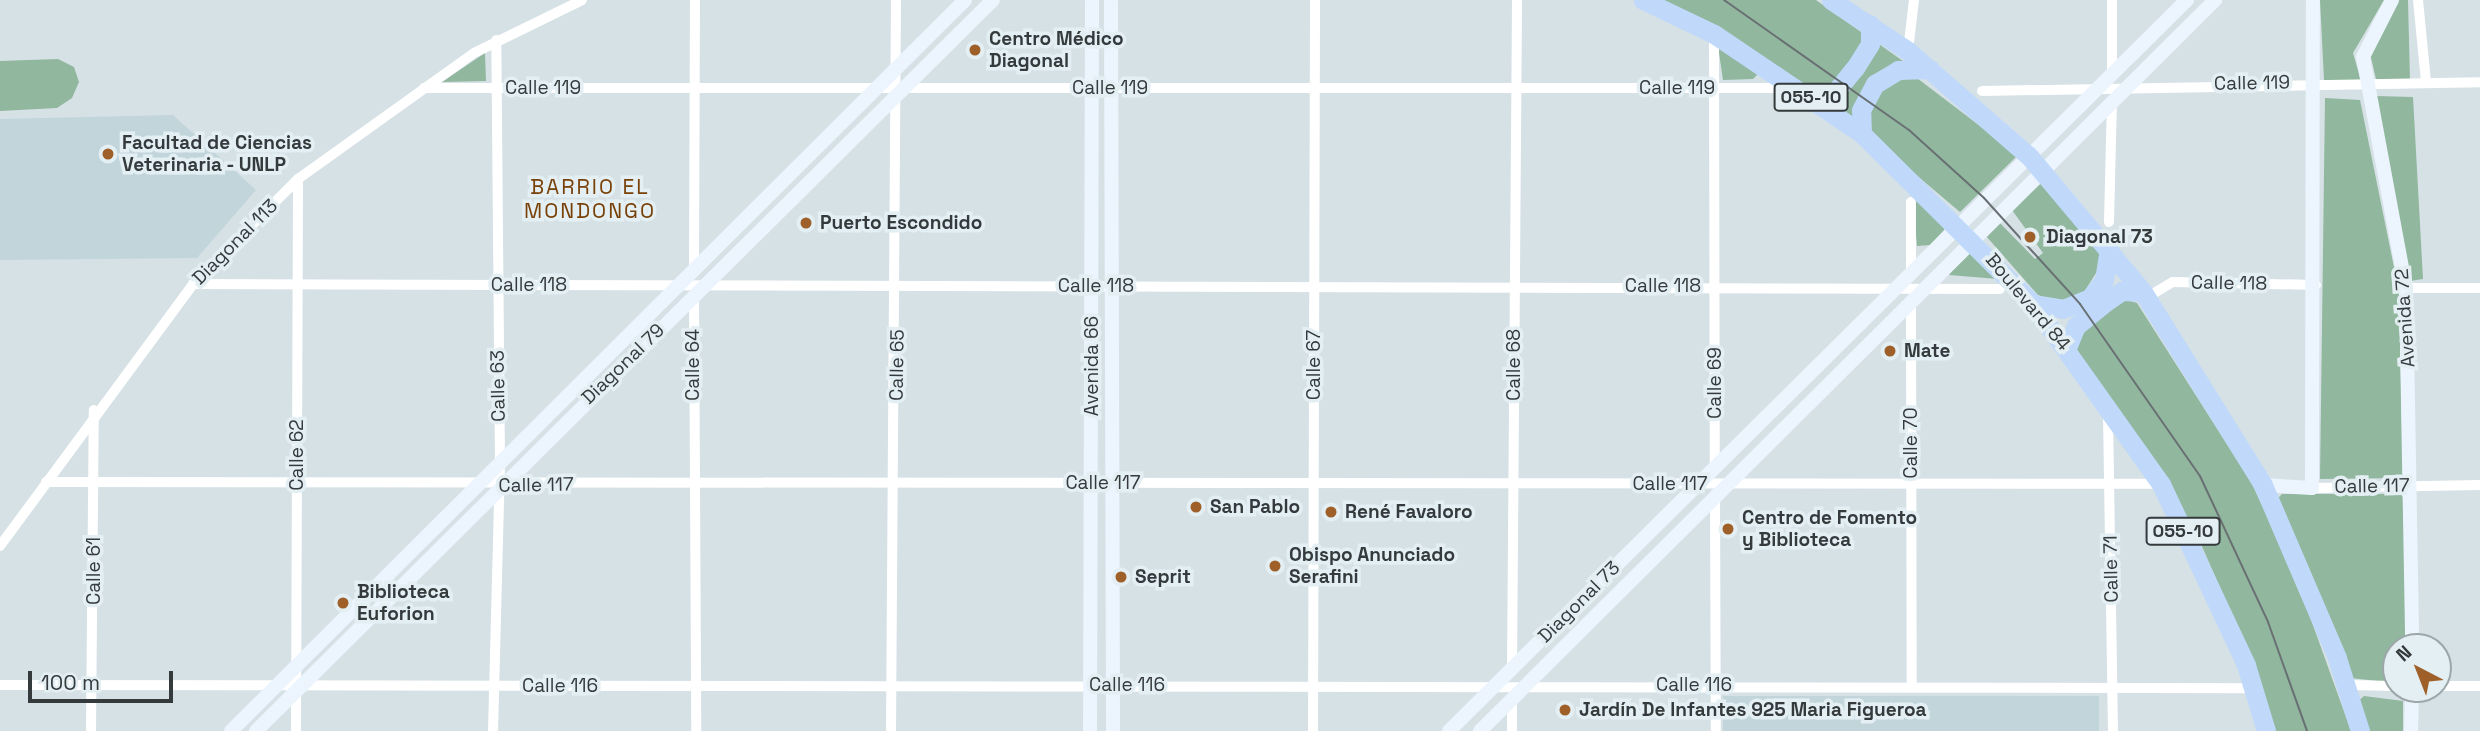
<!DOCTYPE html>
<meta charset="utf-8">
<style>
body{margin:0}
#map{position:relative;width:2480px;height:731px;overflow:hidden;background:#d6e1e6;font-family:"Space Grotesk",sans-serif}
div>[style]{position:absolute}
.built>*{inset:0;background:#c1d5db;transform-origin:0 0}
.green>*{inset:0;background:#91b79e}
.street>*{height:10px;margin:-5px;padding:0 5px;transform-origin:5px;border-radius:5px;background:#fff}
.secondary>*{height:14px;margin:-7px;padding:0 7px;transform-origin:7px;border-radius:7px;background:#ecf4fe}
.highway>*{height:19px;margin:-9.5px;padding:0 9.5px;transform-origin:9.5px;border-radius:9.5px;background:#c0d9fa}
.tram>*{height:2px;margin:-1px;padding:0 1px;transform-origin:1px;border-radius:1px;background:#697073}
.dots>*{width:19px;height:19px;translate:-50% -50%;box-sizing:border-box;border:4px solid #e3eff3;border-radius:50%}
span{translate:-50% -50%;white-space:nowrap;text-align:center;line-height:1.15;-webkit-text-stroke:7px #e3eff3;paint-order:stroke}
.shield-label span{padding:2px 5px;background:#e3eff3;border:2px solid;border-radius:5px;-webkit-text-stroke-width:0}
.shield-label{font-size:18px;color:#353a3c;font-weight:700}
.poi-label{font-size:19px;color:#353a3c;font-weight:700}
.left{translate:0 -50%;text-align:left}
.street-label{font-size:19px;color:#353a3c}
.neighbourhood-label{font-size:21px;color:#794108;letter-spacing:2px}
.north{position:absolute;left:2382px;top:633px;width:70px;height:70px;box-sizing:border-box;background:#e3eff3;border:2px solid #9da7aa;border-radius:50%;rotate:318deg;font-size:19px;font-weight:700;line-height:28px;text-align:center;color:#353a3c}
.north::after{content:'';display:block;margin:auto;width:24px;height:32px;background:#9f5f29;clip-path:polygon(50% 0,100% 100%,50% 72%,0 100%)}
.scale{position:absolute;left:28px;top:671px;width:145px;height:32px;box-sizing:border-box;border:4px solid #353a3c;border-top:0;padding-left:9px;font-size:21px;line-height:24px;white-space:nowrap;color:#353a3c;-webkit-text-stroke:5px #e3eff3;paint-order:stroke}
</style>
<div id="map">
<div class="built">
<i style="clip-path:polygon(173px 115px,256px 190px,197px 258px,0 260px,0 119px)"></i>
<i style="left:1723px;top:696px;width:376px;height:35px"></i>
</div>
<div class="green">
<i style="clip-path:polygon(1657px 0,1816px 0,1868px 37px,1849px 73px,1819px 94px)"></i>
<i style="clip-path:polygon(2320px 0,2384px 0,2353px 53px,2361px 81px,2324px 80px)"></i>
<i style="clip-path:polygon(2398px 0,2408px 0,2410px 80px,2376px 79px,2369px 49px)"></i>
<i style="clip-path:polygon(1876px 42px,1903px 61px,1853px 120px,1832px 104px)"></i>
<i style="clip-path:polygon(1718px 46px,1759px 73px,1753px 79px,1723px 80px)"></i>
<i style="clip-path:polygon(485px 53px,486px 81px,442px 82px)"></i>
<i style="clip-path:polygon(58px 59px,74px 67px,79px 82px,72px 98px,57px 108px,0 111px,0 61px)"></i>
<i style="clip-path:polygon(1913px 75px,2018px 155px,1960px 212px,1870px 136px,1866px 117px,1880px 87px)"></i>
<i style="clip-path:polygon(2375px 96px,2413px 97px,2423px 279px,2410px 281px)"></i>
<i style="clip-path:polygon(2325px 98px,2360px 100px,2399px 292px,2403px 478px,2320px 479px)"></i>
<i style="clip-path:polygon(2044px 180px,2098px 247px,2101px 265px,2081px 297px,2053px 302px,2038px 295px,1986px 236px,2000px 223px,2035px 259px,2043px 253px,2012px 210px)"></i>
<i style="clip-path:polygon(1912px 191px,1944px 220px,1944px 230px,1930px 245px,1917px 246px)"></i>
<i style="clip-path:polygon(1975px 252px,1998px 279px,1949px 275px,1965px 253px)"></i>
<i style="clip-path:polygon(2123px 299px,2137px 303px,2251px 482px,2295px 575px,2351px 731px,2273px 731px,2254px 665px,2200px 542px,2167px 481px,2074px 347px,2077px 334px)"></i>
<i style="clip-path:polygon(2282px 494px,2400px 494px,2406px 500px,2405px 647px,2396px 647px,2396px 683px,2350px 678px,2276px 500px)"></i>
<i style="clip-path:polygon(2364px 696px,2403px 701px,2403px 731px,2364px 731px,2356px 703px)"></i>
</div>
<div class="street">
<i style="left:2112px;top:0;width:76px;rotate:90deg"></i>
<i style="left:2418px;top:0;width:81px;rotate:84.4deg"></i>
<i style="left:1714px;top:35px;width:433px;rotate:89.9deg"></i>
<i style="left:1908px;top:51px;width:51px;rotate:-83.3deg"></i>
<i style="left:424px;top:88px;width:1365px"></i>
<i style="left:1982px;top:91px;width:498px;rotate:-1deg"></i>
<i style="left:1911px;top:202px;width:73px;rotate:90deg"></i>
<i style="left:2109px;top:222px;width:120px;rotate:-88.6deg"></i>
<i style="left:694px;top:272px;width:272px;rotate:-89.8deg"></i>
<i style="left:193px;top:284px;width:1807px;rotate:0.16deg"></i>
<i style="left:2406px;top:288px;width:74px"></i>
<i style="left:694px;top:294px;width:437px;rotate:89.7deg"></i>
<i style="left:2146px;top:298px;width:31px;rotate:-31deg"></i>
<i style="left:2173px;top:282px;width:143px;rotate:1.2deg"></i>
<i style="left:1911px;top:300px;width:383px;rotate:89.9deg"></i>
<i style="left:2108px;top:414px;width:317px;rotate:89.1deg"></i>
<i style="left:46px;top:482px;width:2114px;rotate:0.05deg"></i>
<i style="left:2312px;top:488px;width:168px;rotate:-1deg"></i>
<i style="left:1715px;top:494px;width:237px;rotate:89.8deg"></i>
<i style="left:0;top:546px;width:325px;rotate:-53.6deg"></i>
<i style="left:193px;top:284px;width:148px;rotate:-45deg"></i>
<i style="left:298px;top:179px;width:216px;rotate:-35.6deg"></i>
<i style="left:474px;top:53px;width:120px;rotate:-26.1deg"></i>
<i style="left:1512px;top:671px;width:671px;rotate:-89.57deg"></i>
<i style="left:0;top:685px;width:2253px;rotate:0.08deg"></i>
<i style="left:2347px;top:685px;width:49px;rotate:1.2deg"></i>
<i style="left:2438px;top:686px;width:42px"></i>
<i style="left:91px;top:731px;width:321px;rotate:-89.5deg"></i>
<i style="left:296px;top:731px;width:552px;rotate:-89.79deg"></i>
<i style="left:493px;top:731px;width:268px;rotate:-88.5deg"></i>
<i style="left:500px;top:463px;width:423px;rotate:-90.5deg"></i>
<i style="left:891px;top:731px;width:731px;rotate:-89.61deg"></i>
<i style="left:1313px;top:731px;width:731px;rotate:-89.84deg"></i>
<i style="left:1512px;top:731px;width:34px;rotate:-90deg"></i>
</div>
<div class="secondary">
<i style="left:1111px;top:0;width:731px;rotate:89.84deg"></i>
<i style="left:2392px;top:0;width:64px;rotate:117deg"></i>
<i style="left:2363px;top:57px;width:235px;rotate:79.5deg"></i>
<i style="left:2406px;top:288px;width:359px;rotate:89deg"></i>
<i style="left:2263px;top:485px;width:49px;rotate:3.5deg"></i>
<i style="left:2312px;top:488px;width:488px;rotate:-89.9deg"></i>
<i style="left:231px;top:731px;width:1036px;rotate:-44.88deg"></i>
<i style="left:256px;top:731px;width:1038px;rotate:-44.77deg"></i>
<i style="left:1090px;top:731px;width:731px;rotate:-89.84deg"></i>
<i style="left:1449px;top:731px;width:1039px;rotate:-44.73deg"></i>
<i style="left:1480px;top:731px;width:1037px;rotate:-44.84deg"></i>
<i style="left:2411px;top:731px;width:42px;rotate:-88.6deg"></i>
</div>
<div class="highway">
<i style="left:1643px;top:0;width:79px;rotate:25.6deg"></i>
<i style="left:1714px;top:34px;width:179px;rotate:34deg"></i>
<i style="left:1862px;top:134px;width:241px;rotate:44.8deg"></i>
<i style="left:2033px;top:304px;width:221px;rotate:54.6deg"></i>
<i style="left:2161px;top:484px;width:200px;rotate:64.8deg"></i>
<i style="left:2246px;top:665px;width:69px;rotate:73.1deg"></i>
<i style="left:1831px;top:0;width:92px;rotate:33.5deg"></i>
<i style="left:1908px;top:51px;width:160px;rotate:41deg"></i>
<i style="left:2029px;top:156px;width:177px;rotate:50deg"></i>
<i style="left:2143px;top:292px;width:227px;rotate:58.1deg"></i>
<i style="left:2263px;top:485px;width:188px;rotate:66.8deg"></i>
<i style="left:2337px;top:658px;width:77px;rotate:72.5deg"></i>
<i style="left:1816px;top:100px;width:16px;rotate:-14deg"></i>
<i style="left:1832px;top:96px;width:36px;rotate:-51deg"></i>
<i style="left:1855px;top:68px;width:28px;rotate:-58deg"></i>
<i style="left:1870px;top:44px;width:20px;rotate:-90deg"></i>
<i style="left:1862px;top:134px;width:24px;rotate:-92deg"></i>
<i style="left:1861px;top:110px;width:30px;rotate:-62deg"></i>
<i style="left:1875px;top:84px;width:27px;rotate:-31deg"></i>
<i style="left:1898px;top:70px;width:32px;rotate:-2deg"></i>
<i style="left:2033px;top:304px;width:30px;rotate:9deg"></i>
<i style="left:2063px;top:309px;width:29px;rotate:-22deg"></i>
<i style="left:2090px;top:298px;width:23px;rotate:-52deg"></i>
<i style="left:2104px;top:280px;width:33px;rotate:-81deg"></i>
<i style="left:2067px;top:348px;width:24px;rotate:-68deg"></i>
<i style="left:2076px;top:326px;width:40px;rotate:-39deg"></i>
<i style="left:2107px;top:301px;width:18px;rotate:-34deg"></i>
<i style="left:2122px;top:291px;width:21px;rotate:3deg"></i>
</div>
<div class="tram">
<i style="left:1724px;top:0;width:226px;rotate:35.1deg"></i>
<i style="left:1909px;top:130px;width:101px;rotate:42.2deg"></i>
<i style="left:1984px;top:198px;width:143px;rotate:47.8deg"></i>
<i style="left:2080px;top:304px;width:210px;rotate:55.1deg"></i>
<i style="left:2200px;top:476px;width:161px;rotate:65deg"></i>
<i style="left:2268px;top:622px;width:116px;rotate:70.3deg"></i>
</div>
<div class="dots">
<i style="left:975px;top:50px;background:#9f5f29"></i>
<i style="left:108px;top:154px;background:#9f5f29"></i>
<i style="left:806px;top:223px;background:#9f5f29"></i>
<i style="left:2030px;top:237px;background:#9f5f29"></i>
<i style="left:1890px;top:351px;background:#9f5f29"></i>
<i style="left:1196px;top:507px;background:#9f5f29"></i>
<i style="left:1331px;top:512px;background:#9f5f29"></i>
<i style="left:1728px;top:529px;background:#9f5f29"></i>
<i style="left:1275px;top:566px;background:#9f5f29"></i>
<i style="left:1121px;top:577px;background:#9f5f29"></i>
<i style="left:343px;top:603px;background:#9f5f29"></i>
<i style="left:1565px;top:710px;background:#9f5f29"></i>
</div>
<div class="shield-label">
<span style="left:1811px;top:97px">055-10</span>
<span style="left:2183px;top:531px">055-10</span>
</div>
<div class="poi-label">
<span class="left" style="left:989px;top:50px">Centro Médico<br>Diagonal</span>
<span class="left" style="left:122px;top:154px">Facultad de Ciencias<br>Veterinaria - UNLP</span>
<span class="left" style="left:820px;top:223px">Puerto Escondido</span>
<span class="left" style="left:2046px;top:237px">Diagonal 73</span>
<span class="left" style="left:1904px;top:351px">Mate</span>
<span class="left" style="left:1210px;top:507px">San Pablo</span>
<span class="left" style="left:1345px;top:512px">René Favaloro</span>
<span class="left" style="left:1742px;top:529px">Centro de Fomento<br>y Biblioteca</span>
<span class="left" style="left:1289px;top:566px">Obispo Anunciado<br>Serafini</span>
<span class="left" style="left:1135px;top:577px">Seprit</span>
<span class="left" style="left:357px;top:603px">Biblioteca<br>Euforion</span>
<span class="left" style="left:1579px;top:710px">Jardín De Infantes 925 Maria Figueroa</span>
</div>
<div class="street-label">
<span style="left:2252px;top:83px;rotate:-1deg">Calle 119</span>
<span style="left:543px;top:88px">Calle 119</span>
<span style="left:1110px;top:88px">Calle 119</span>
<span style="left:1677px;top:88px">Calle 119</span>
<span style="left:235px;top:242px;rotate:-45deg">Diagonal 113</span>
<span style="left:2229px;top:283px;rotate:1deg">Calle 118</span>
<span style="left:529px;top:285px">Calle 118</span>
<span style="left:1096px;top:286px">Calle 118</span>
<span style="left:1663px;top:286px">Calle 118</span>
<span style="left:2028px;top:302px;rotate:50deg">Boulevard 84</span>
<span style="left:2405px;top:318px;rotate:-94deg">Avenida 72</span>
<span style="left:623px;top:364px;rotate:-44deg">Diagonal 79</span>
<span style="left:693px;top:365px;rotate:-90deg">Calle 64</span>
<span style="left:897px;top:365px;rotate:-89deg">Calle 65</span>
<span style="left:1314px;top:365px;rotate:-90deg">Calle 67</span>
<span style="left:1514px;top:365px;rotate:-90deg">Calle 68</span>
<span style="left:1092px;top:366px;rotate:-90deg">Avenida 66</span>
<span style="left:1715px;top:383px;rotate:-90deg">Calle 69</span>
<span style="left:498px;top:386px;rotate:-91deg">Calle 63</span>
<span style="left:1911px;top:443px;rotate:-90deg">Calle 70</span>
<span style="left:297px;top:455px;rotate:-90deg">Calle 62</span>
<span style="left:1103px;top:483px">Calle 117</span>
<span style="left:1670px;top:484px">Calle 117</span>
<span style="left:536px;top:485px;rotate:-1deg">Calle 117</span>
<span style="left:2372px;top:486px;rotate:-1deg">Calle 117</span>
<span style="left:2111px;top:569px;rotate:-91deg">Calle 71</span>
<span style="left:94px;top:571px;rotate:-90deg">Calle 61</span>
<span style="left:1579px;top:602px;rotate:-45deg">Diagonal 73</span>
<span style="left:1127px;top:685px">Calle 116</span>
<span style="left:1694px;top:685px">Calle 116</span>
<span style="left:560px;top:686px">Calle 116</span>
</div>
<div class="neighbourhood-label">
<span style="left:590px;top:199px">BARRIO EL<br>MONDONGO</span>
</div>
<div class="north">N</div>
<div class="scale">100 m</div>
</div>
